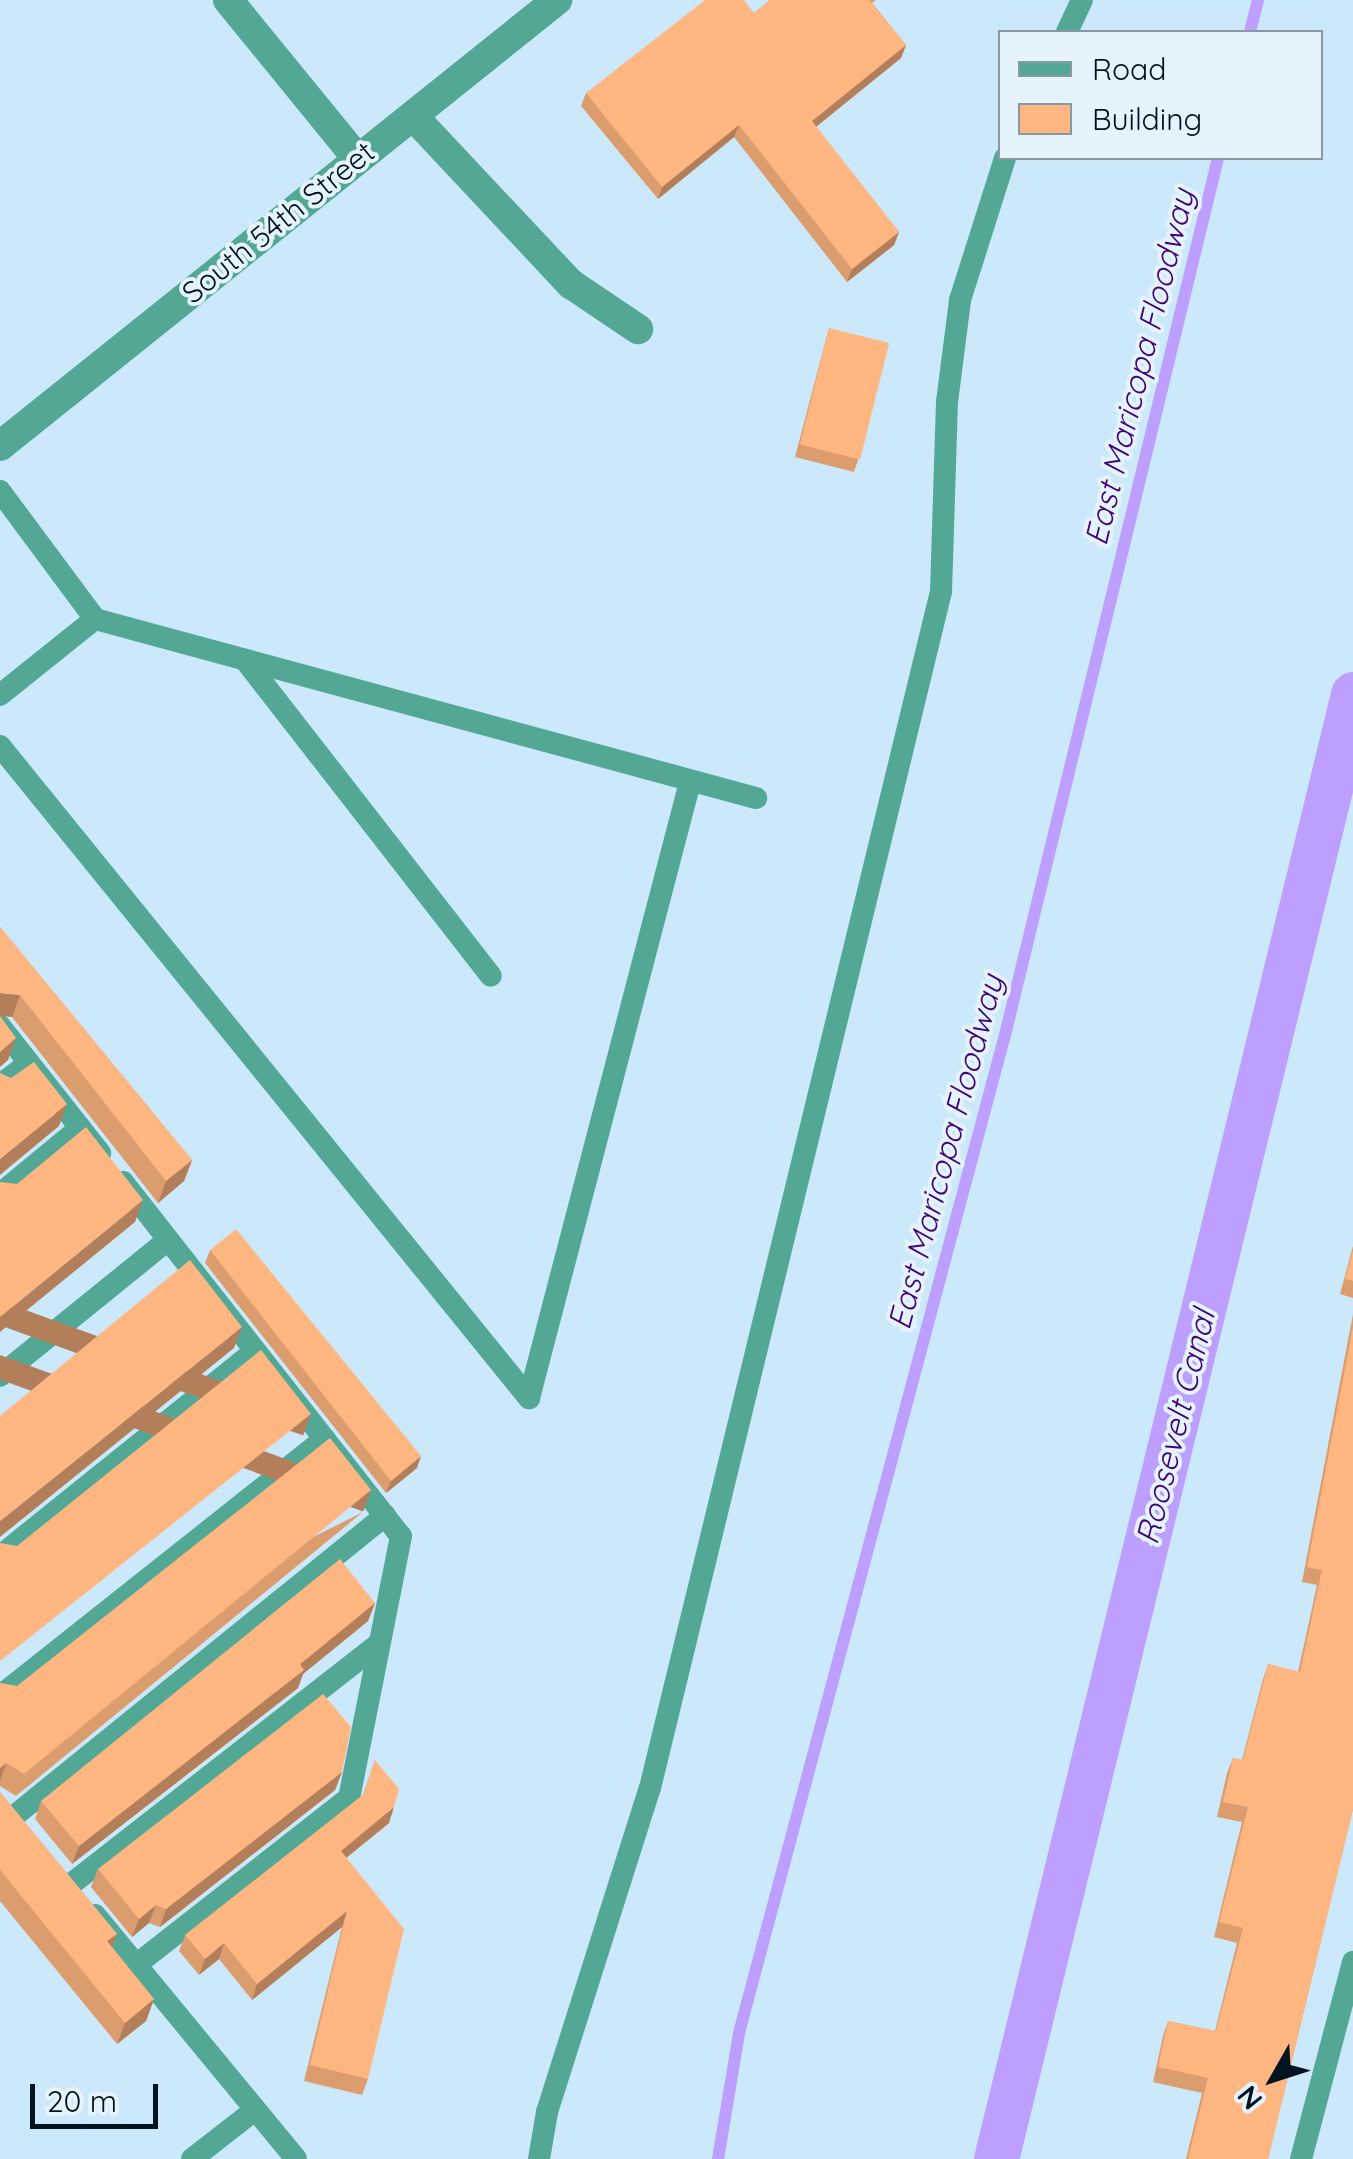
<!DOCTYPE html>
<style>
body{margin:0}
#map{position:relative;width:1353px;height:2159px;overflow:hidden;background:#cce8fb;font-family:Quicksand,sans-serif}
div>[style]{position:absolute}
.stream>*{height:12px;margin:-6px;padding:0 6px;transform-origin:6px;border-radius:6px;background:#bc9ffe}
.canal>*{height:45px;margin:-22.5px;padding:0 22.5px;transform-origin:22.5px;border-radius:22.5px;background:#bc9ffe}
.lane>*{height:22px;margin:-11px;padding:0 11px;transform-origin:11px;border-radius:11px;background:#52a895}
.street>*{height:30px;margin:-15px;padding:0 15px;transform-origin:15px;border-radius:15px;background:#52a895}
.wall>*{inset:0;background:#db9d6e}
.shaded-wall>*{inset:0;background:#b27f5a;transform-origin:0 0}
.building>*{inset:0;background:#ffb680;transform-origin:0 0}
span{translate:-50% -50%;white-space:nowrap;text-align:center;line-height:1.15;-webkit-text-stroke:8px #e5f3fc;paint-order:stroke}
.street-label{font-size:30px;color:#001320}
.water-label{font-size:32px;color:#3f0479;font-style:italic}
.legend{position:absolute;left:998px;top:30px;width:325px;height:130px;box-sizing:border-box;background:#e5f3fc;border:2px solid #8999a4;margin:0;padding:12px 18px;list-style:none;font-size:30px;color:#001320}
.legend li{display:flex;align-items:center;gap:20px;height:50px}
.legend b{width:50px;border:2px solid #8999a4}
.north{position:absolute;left:1223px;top:2029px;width:100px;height:100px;-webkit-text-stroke:8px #e5f3fc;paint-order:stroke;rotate:231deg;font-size:28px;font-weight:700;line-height:40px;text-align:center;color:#001320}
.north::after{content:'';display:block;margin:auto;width:35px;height:45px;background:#001320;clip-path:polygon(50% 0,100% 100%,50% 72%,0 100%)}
.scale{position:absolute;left:30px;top:2084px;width:128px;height:45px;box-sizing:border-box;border:5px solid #001320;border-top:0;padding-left:12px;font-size:30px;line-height:35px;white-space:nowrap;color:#001320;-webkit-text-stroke:8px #e5f3fc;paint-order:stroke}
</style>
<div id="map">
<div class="stream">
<i style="left:1250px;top:32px;width:33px;rotate:-76deg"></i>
<i style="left:718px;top:2159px;width:128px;rotate:-80.5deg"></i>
<i style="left:739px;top:2033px;width:1041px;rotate:-75.08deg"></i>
<i style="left:1007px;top:1027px;width:894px;rotate:-76.35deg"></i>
</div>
<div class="canal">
<i style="left:996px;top:2159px;width:1508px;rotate:-76.3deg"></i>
</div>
<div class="lane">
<i style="left:1067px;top:32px;width:35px;rotate:-65deg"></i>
<i style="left:0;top:491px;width:159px;rotate:53.4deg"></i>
<i style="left:95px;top:619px;width:685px;rotate:15.15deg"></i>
<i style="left:245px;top:660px;width:400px;rotate:52.1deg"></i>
<i style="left:0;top:695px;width:122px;rotate:-38.7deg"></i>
<i style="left:0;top:746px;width:840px;rotate:50.95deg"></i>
<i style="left:0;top:1026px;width:162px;rotate:51.8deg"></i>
<i style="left:0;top:1085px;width:36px;rotate:-37deg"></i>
<i style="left:123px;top:1182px;width:450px;rotate:51.9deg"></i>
<i style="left:401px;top:1536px;width:267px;rotate:101.2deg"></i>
<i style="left:349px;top:1798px;width:271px;rotate:141.9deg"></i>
<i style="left:0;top:1194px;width:104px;rotate:-39.5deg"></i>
<i style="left:0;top:1376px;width:216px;rotate:-39deg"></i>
<i style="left:529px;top:1398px;width:637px;rotate:-75.35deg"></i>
<i style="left:0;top:1556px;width:327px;rotate:-38.8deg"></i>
<i style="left:0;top:1696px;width:414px;rotate:-38.4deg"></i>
<i style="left:13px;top:1817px;width:479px;rotate:-39deg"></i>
<i style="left:70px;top:1885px;width:392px;rotate:-38deg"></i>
<i style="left:95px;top:1915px;width:316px;rotate:50.5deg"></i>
<i style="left:192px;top:2159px;width:80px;rotate:-37.9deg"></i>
<i style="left:539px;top:2159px;width:48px;rotate:-80.3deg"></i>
<i style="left:547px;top:2112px;width:340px;rotate:-72.4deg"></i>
<i style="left:650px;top:1788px;width:1231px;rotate:-76.33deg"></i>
<i style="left:941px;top:592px;width:190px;rotate:-88.2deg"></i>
<i style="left:947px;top:402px;width:103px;rotate:-82.7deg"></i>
<i style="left:960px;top:300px;width:149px;rotate:-72.4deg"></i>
<i style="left:1301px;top:2159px;width:204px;rotate:-75.2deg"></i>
</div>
<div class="street">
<i style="left:228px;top:0;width:204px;rotate:50.8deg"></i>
<i style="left:413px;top:116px;width:231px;rotate:46.8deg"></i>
<i style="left:571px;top:284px;width:81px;rotate:33.9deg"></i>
<i style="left:0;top:446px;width:714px;rotate:-38.68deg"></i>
</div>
<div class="wall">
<i style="clip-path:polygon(770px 0,876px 0,872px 3px,906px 45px,901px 58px,816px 127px,899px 232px,894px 245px,847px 282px,734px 137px,658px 199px,581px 106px,586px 93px,754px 13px)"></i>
<i style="clip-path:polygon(829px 328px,858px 460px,854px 472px,795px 457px)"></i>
<i style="clip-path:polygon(0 927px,192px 1160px,184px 1181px,158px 1203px,12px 1017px)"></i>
<i style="clip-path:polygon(1353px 1246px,1353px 1298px,1340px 1294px)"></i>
<i style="clip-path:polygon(210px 1250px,417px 1468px,386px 1493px,205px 1263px)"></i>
<i style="clip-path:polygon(1353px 1314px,1353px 1809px,1268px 2159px,1186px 2159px,1202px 2093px,1153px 2082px,1163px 2036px,1168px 2021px,1215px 2031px,1237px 1943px,1214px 1937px,1242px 1822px,1217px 1817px,1227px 1773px,1233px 1758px,1242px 1760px,1263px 1679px,1268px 1664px,1298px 1672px,1317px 1585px,1302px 1582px)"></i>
<i style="clip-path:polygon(363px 1512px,16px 1796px,0 1786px,0 1683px,17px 1686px)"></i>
<i style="clip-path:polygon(375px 1603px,368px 1621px,303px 1674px,298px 1688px,72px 1864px,35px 1819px,41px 1801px)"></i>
<i style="clip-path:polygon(375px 1760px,389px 1823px,346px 1858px,368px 2079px,362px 2095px,304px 2081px,342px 1927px,252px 2000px,219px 1959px,199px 1975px,179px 1951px,185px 1935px,363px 1795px)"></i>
<i style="clip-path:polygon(342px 1772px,335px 1790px,160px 1927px,149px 1923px,132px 1937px,91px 1887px,98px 1869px)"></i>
<i style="clip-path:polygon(0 1792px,117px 1934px,112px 1947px,154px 1999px,146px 2021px,117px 2044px,0 1901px)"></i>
</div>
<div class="shaded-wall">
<i style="clip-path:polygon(906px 45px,901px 58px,807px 134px,812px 121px)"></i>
<i style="clip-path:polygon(739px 125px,734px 137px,658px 199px,662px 187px)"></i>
<i style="clip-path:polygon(899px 232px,894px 245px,847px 282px,852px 269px)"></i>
<i style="clip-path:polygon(0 993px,20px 995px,12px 1017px,0 1016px)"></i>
<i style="clip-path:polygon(16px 1038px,8px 1060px,0 1067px,0 1052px)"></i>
<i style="clip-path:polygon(67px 1104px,59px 1126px,0 1175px,0 1159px)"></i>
<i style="clip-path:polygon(192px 1160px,184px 1181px,158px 1203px,166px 1181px)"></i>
<i style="clip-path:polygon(143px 1200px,135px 1222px,0 1332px,0 1317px)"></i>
<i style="clip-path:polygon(242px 1327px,234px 1348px,0 1537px,0 1521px)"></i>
<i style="left:311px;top:1414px;width:23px;height:397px;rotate:110deg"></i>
<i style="clip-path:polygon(421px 1456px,417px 1468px,386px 1493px,391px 1481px)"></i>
<i style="left:371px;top:1490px;width:23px;height:448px;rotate:110deg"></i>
<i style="clip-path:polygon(375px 1603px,368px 1621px,303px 1674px,298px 1688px,72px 1864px,79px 1846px)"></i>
<i style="clip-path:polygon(6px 1763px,0 1781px,0 1768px)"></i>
<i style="clip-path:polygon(342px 1772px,335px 1790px,160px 1927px,166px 1909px)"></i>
<i style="clip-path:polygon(394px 1807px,389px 1823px,335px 1867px,341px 1851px)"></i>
<i style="clip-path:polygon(156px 1905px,149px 1923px,132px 1937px,139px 1919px)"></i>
<i style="clip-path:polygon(347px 1911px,342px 1927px,252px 2000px,257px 1984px)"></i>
<i style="clip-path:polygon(117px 1934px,109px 1955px,107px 1941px)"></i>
<i style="clip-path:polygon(224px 1943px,219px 1959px,199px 1975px,205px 1959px)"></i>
<i style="clip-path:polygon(154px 1999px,146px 2021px,117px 2044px,125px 2023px)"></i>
</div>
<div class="building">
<i style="clip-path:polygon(705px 0,744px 0,754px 13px,770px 0,869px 0,906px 45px,812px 121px,899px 232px,852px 269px,739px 125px,662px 187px,586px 93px)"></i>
<i style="left:829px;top:328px;width:62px;height:120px;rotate:14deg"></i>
<i style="clip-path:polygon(0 927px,192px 1160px,166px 1181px,20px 995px,0 993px)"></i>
<i style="clip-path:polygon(0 1016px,16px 1038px,0 1052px)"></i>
<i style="clip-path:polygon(34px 1062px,67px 1104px,0 1159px,0 1073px,11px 1078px)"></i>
<i style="clip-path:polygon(86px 1127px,143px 1200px,0 1317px,0 1182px,17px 1184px)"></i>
<i style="clip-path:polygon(236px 1229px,421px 1456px,391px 1481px,210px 1250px)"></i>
<i style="clip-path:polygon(1353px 1251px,1353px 1281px,1345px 1279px)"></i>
<i style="clip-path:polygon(190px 1260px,242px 1327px,0 1521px,0 1416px)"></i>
<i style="clip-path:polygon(1353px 1327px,1353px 1809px,1268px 2159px,1188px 2159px,1208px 2078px,1158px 2067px,1168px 2021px,1216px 2031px,1243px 1928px,1219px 1922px,1248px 1807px,1223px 1802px,1233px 1758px,1243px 1760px,1268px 1664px,1300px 1672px,1322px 1570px,1307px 1567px)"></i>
<i style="clip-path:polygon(261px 1350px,311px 1414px,0 1661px,0 1543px,17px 1546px)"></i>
<i style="clip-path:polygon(330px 1438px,371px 1490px,24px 1774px,6px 1763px,0 1768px,0 1683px,17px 1686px)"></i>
<i style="clip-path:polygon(340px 1559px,375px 1603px,300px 1664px,304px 1670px,79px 1846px,41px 1801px)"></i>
<i style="clip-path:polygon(323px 1694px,351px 1727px,342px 1772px,166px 1909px,156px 1905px,139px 1919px,98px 1869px)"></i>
<i style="clip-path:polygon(375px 1760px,399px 1789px,394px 1807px,341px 1851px,404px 1929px,368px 2079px,310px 2065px,347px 1911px,257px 1984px,224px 1943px,205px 1959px,185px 1935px,364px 1794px)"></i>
<i style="clip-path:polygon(0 1792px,117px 1934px,107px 1941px,154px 1999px,125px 2023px,0 1870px)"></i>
</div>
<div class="street-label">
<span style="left:278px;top:222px;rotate:-39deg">South 54th Street</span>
</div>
<div class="water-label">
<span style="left:1139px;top:367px;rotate:-76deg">East Maricopa Floodway</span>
<span style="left:945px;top:1152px;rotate:-75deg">East Maricopa Floodway</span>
<span style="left:1175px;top:1427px;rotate:-76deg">Roosevelt Canal</span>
</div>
<ul class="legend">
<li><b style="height:12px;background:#52a895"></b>Road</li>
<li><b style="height:28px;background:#ffb680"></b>Building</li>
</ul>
<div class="north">N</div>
<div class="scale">20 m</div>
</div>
